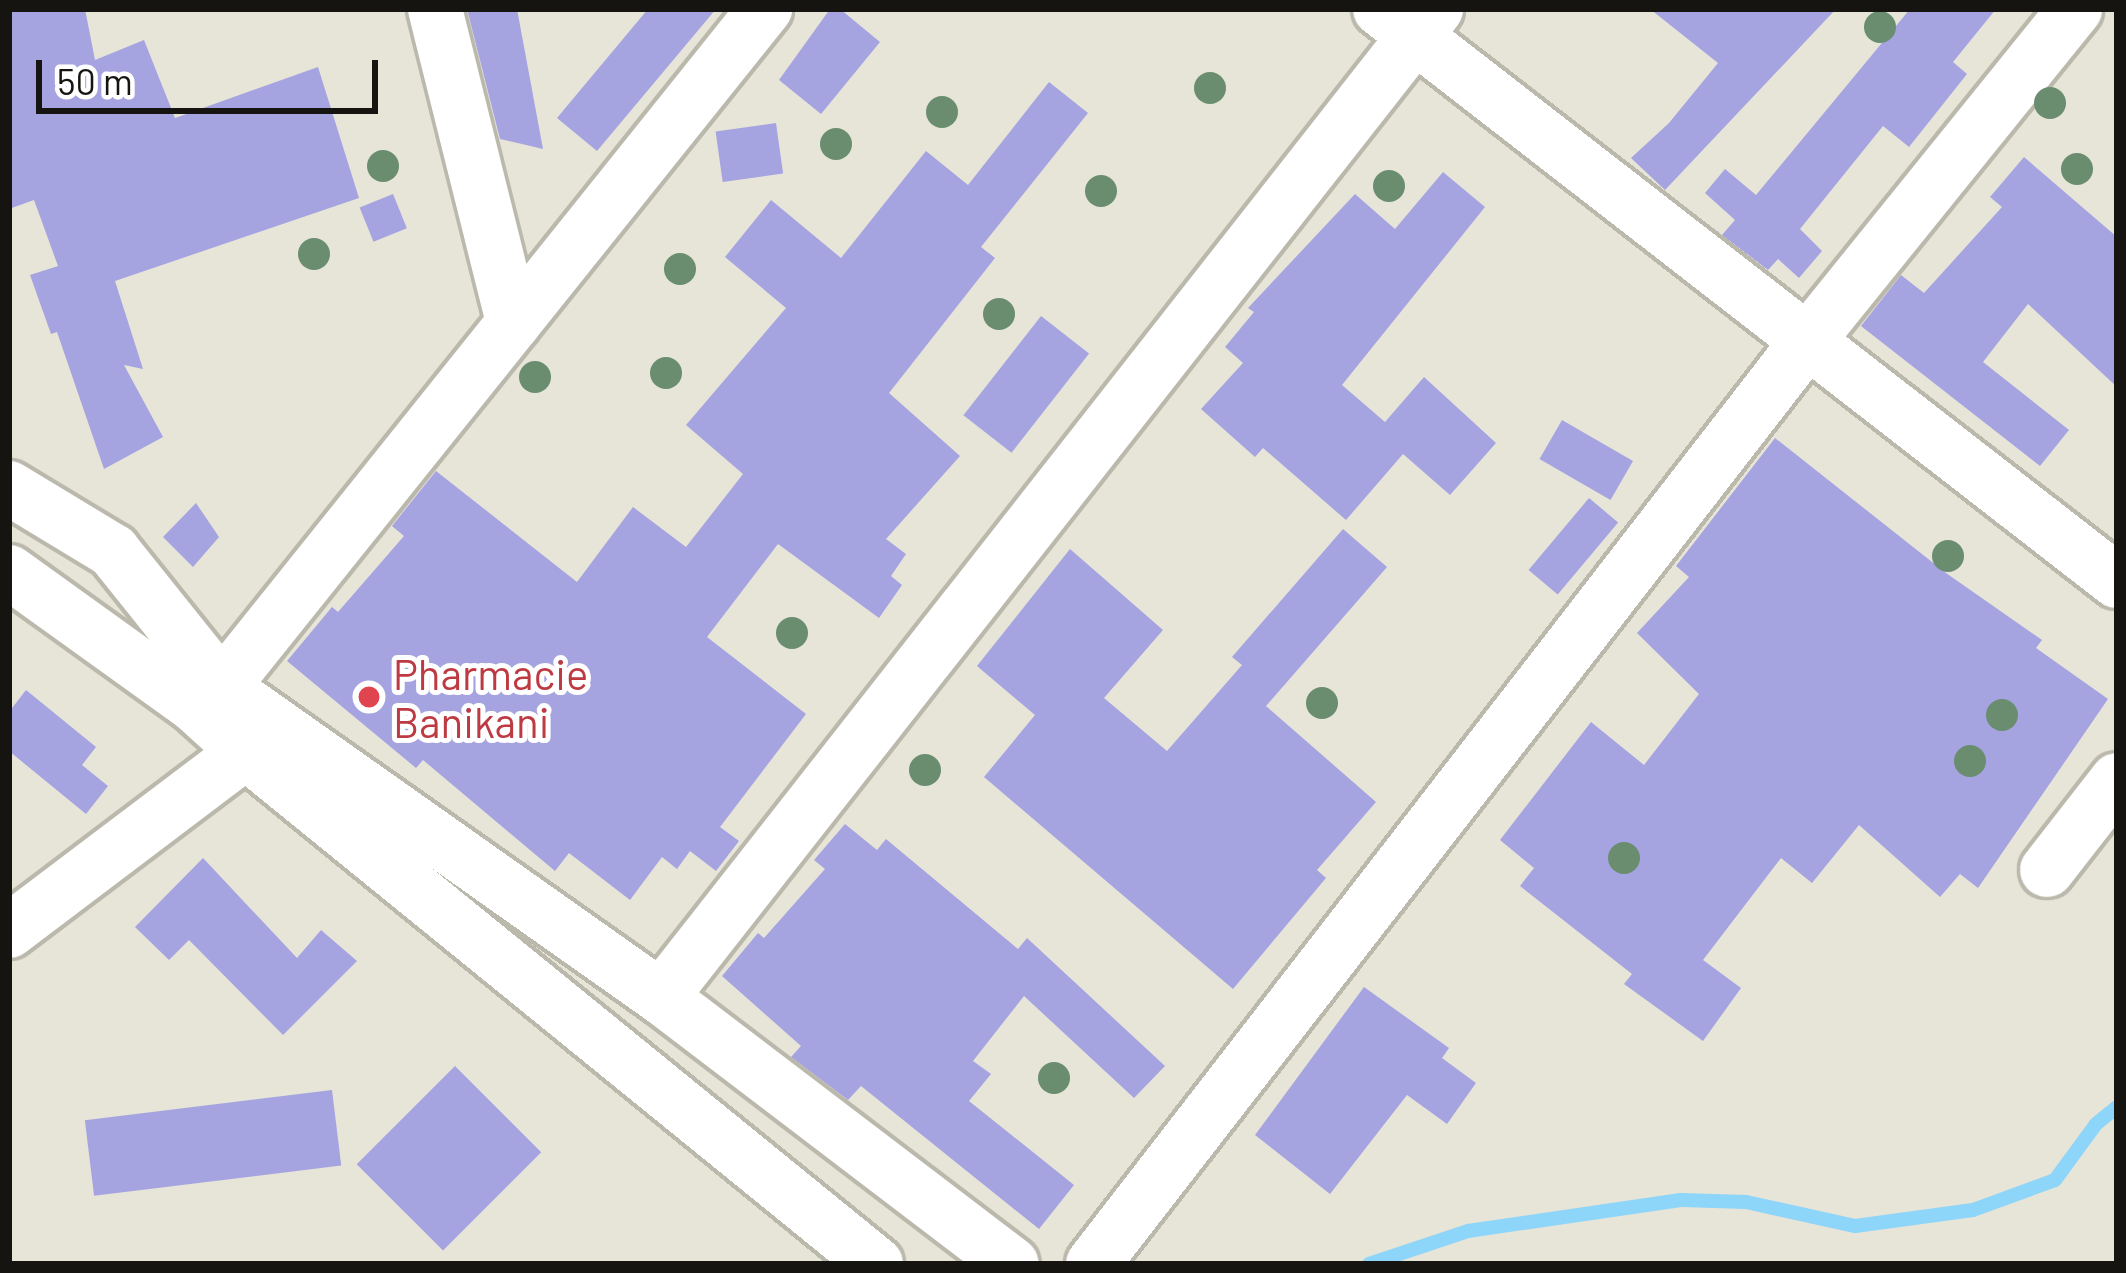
<!DOCTYPE html>
<style>
body{margin:0}
#map{position:relative;width:2126px;height:1273px;overflow:hidden;background:#e7e4d8;font-family:Barlow,sans-serif}
div>[style]{position:absolute}
.stream>*{height:14px;margin:-7px;padding:0 7px;transform-origin:7px;border-radius:7px;background:#8ed5fa}
.building>*{inset:0;background:#a5a4e1;transform-origin:0 0}
.roads{filter:drop-shadow(3px 0 #bbb8ac) drop-shadow(-3px 0 #bbb8ac) drop-shadow(0 3px #bbb8ac) drop-shadow(0 -3px #bbb8ac)}
.minor>*{height:54px;margin:-27px;padding:0 27px;transform-origin:27px;border-radius:27px;background:#fff}
.trees>*{width:32px;height:32px;margin:-16px;border-radius:50%;background:#6a8d70}
.dots>*{width:33px;height:33px;translate:-50% -50%;box-sizing:border-box;border:6px solid #fff;border-radius:50%}
span{translate:-50% -50%;white-space:nowrap;text-align:center;line-height:1.15;-webkit-text-stroke:10px #fff;paint-order:stroke}
.health-label{font-size:42px;color:#be3a42}
.left{translate:0 -50%;text-align:left}
.frame{position:absolute;inset:0;border:12px solid #151410;pointer-events:none}
.scale{position:absolute;left:36px;top:60px;width:342px;height:54px;box-sizing:border-box;border:6px solid #151410;border-top:0;padding-left:15px;font-size:36px;line-height:42px;white-space:nowrap;color:#151410;-webkit-text-stroke:9px #fff;paint-order:stroke}
</style>
<div id="map">
<div class="stream">
<i style="left:1369px;top:1264px;width:104px;rotate:-18.4deg"></i>
<i style="left:1468px;top:1231px;width:215px;rotate:-8.3deg"></i>
<i style="left:1681px;top:1200px;width:65px;rotate:1.8deg"></i>
<i style="left:1746px;top:1202px;width:112px;rotate:12.4deg"></i>
<i style="left:1855px;top:1226px;width:119px;rotate:-7.7deg"></i>
<i style="left:1973px;top:1210px;width:87px;rotate:-20.1deg"></i>
<i style="left:2055px;top:1180px;width:69px;rotate:-53.8deg"></i>
<i style="left:2096px;top:1124px;width:27px;rotate:-39deg"></i>
</div>
<div class="building">
<i style="clip-path:polygon(9px 9px,85px 9px,95px 60px,144px 40px,175px 118px,318px 67px,359px 198px,115px 281px,143px 369px,124px 365px,163px 437px,104px 469px,57px 332px,51px 334px,30px 275px,58px 266px,34px 200px,9px 209px)"></i>
<i style="clip-path:polygon(467px 9px,517px 9px,543px 149px,500px 139px)"></i>
<i style="clip-path:polygon(648px 9px,716px 9px,597px 151px,557px 118px)"></i>
<i style="clip-path:polygon(830px 9px,840px 9px,880px 42px,821px 114px,779px 80px)"></i>
<i style="clip-path:polygon(1650px 9px,1836px 9px,1665px 190px,1631px 158px,1669px 123px,1718px 63px)"></i>
<i style="clip-path:polygon(1910px 9px,1996px 9px,1953px 62px,1967px 74px,1909px 147px,1883px 126px,1800px 229px,1822px 251px,1799px 278px,1778px 259px,1768px 270px,1722px 235px,1735px 220px,1705px 193px,1725px 169px,1756px 195px)"></i>
<i style="clip-path:polygon(1049px 82px,1088px 113px,981px 247px,995px 258px,889px 393px,960px 456px,886px 539px,906px 554px,891px 576px,902px 585px,879px 618px,778px 544px,707px 637px,806px 714px,720px 827px,739px 841px,716px 871px,690px 851px,677px 869px,662px 857px,630px 900px,569px 853px,555px 871px,423px 760px,416px 768px,287px 661px,332px 607px,338px 612px,404px 536px,392px 526px,436px 471px,577px 582px,633px 507px,686px 547px,743px 474px,686px 425px,786px 308px,725px 257px,771px 200px,841px 258px,926px 151px,968px 185px)"></i>
<i style="left:776px;top:123px;width:51px;height:61px;rotate:82deg"></i>
<i style="clip-path:polygon(2024px 157px,2117px 237px,2117px 387px,2028px 304px,1983px 362px,2069px 430px,2040px 466px,1861px 326px,1901px 275px,1924px 293px,2002px 207px,1990px 197px)"></i>
<i style="clip-path:polygon(1443px 172px,1485px 207px,1342px 385px,1385px 422px,1424px 377px,1496px 443px,1450px 495px,1403px 454px,1346px 520px,1263px 448px,1255px 457px,1201px 409px,1243px 363px,1225px 347px,1254px 312px,1248px 308px,1355px 194px,1395px 229px)"></i>
<i style="left:393px;top:194px;width:37px;height:36px;rotate:68deg"></i>
<i style="left:1041px;top:316px;width:61px;height:126px;rotate:38deg"></i>
<i style="left:1562px;top:420px;width:82px;height:45px;rotate:30deg"></i>
<i style="clip-path:polygon(1775px 438px,1946px 573px,2042px 640px,2036px 648px,2108px 699px,1978px 888px,1960px 874px,1940px 897px,1859px 825px,1812px 883px,1781px 858px,1703px 960px,1741px 988px,1703px 1041px,1624px 984px,1632px 974px,1520px 886px,1534px 868px,1500px 840px,1591px 722px,1644px 765px,1699px 694px,1637px 633px,1689px 577px,1676px 566px)"></i>
<i style="left:1589px;top:498px;width:38px;height:94px;rotate:40deg"></i>
<i style="clip-path:polygon(196px 503px,219px 537px,193px 567px,163px 537px)"></i>
<i style="clip-path:polygon(1343px 529px,1387px 567px,1266px 706px,1376px 802px,1317px 870px,1326px 878px,1233px 989px,984px 777px,1035px 715px,977px 666px,1070px 549px,1163px 630px,1104px 698px,1167px 751px,1242px 665px,1232px 657px)"></i>
<i style="clip-path:polygon(26px 690px,96px 747px,82px 765px,108px 786px,86px 814px,9px 751px,9px 712px)"></i>
<i style="clip-path:polygon(845px 824px,877px 850px,886px 839px,1018px 949px,1027px 938px,1165px 1066px,1134px 1098px,1024px 996px,973px 1061px,991px 1074px,969px 1101px,1074px 1185px,1039px 1229px,861px 1086px,848px 1100px,791px 1057px,801px 1046px,722px 976px,758px 933px,764px 938px,825px 869px,814px 860px)"></i>
<i style="clip-path:polygon(203px 858px,297px 958px,321px 930px,357px 961px,283px 1035px,189px 940px,169px 960px,135px 927px)"></i>
<i style="clip-path:polygon(1364px 987px,1449px 1048px,1442px 1058px,1476px 1083px,1447px 1124px,1407px 1095px,1330px 1194px,1255px 1135px)"></i>
<i style="left:455px;top:1066px;width:122px;height:139px;rotate:45deg"></i>
<i style="left:332px;top:1090px;width:76px;height:249px;rotate:83deg"></i>
</div>
<div class="roads">
<div class="minor">
<i style="left:435px;top:9px;width:324px;rotate:76deg"></i>
<i style="left:1380px;top:9px;width:933px;rotate:37.82deg"></i>
<i style="left:9px;top:488px;width:122px;rotate:31.2deg"></i>
<i style="left:113px;top:551px;width:174px;rotate:51.3deg"></i>
<i style="left:222px;top:687px;width:537px;rotate:35.23deg"></i>
<i style="left:661px;top:997px;width:441px;rotate:37.3deg"></i>
<i style="left:9px;top:572px;width:226px;rotate:35.7deg"></i>
<i style="left:193px;top:704px;width:72px;rotate:42.2deg"></i>
<i style="left:246px;top:752px;width:812px;rotate:39.1deg"></i>
<i style="left:195px;top:702px;width:31px;rotate:-29deg"></i>
<i style="left:222px;top:687px;width:869px;rotate:-51.31deg"></i>
<i style="left:2047px;top:870px;width:114px;rotate:-52.1deg"></i>
<i style="left:9px;top:931px;width:297px;rotate:-37.1deg"></i>
<i style="left:661px;top:997px;width:1256px;rotate:-51.89deg"></i>
<i style="left:1093px;top:1264px;width:1170px;rotate:-52.26deg"></i>
<i style="left:1809px;top:339px;width:424px;rotate:-51.1deg"></i>
</div>
</div>
<div class="trees">
<i style="left:1880px;top:27px"></i>
<i style="left:1210px;top:88px"></i>
<i style="left:2050px;top:103px"></i>
<i style="left:942px;top:112px"></i>
<i style="left:836px;top:144px"></i>
<i style="left:383px;top:166px"></i>
<i style="left:2077px;top:169px"></i>
<i style="left:1389px;top:186px"></i>
<i style="left:1101px;top:191px"></i>
<i style="left:314px;top:254px"></i>
<i style="left:680px;top:269px"></i>
<i style="left:999px;top:314px"></i>
<i style="left:666px;top:373px"></i>
<i style="left:535px;top:377px"></i>
<i style="left:1948px;top:556px"></i>
<i style="left:792px;top:633px"></i>
<i style="left:1322px;top:703px"></i>
<i style="left:2002px;top:715px"></i>
<i style="left:1970px;top:761px"></i>
<i style="left:925px;top:770px"></i>
<i style="left:1624px;top:858px"></i>
<i style="left:1054px;top:1078px"></i>
</div>
<div class="dots">
<i style="left:369px;top:697px;background:#e0444e"></i>
</div>
<div class="health-label">
<span class="left" style="left:393px;top:697px">Pharmacie<br>Banikani</span>
</div>
<div class="frame"></div>
<div class="scale">50 m</div>
</div>
